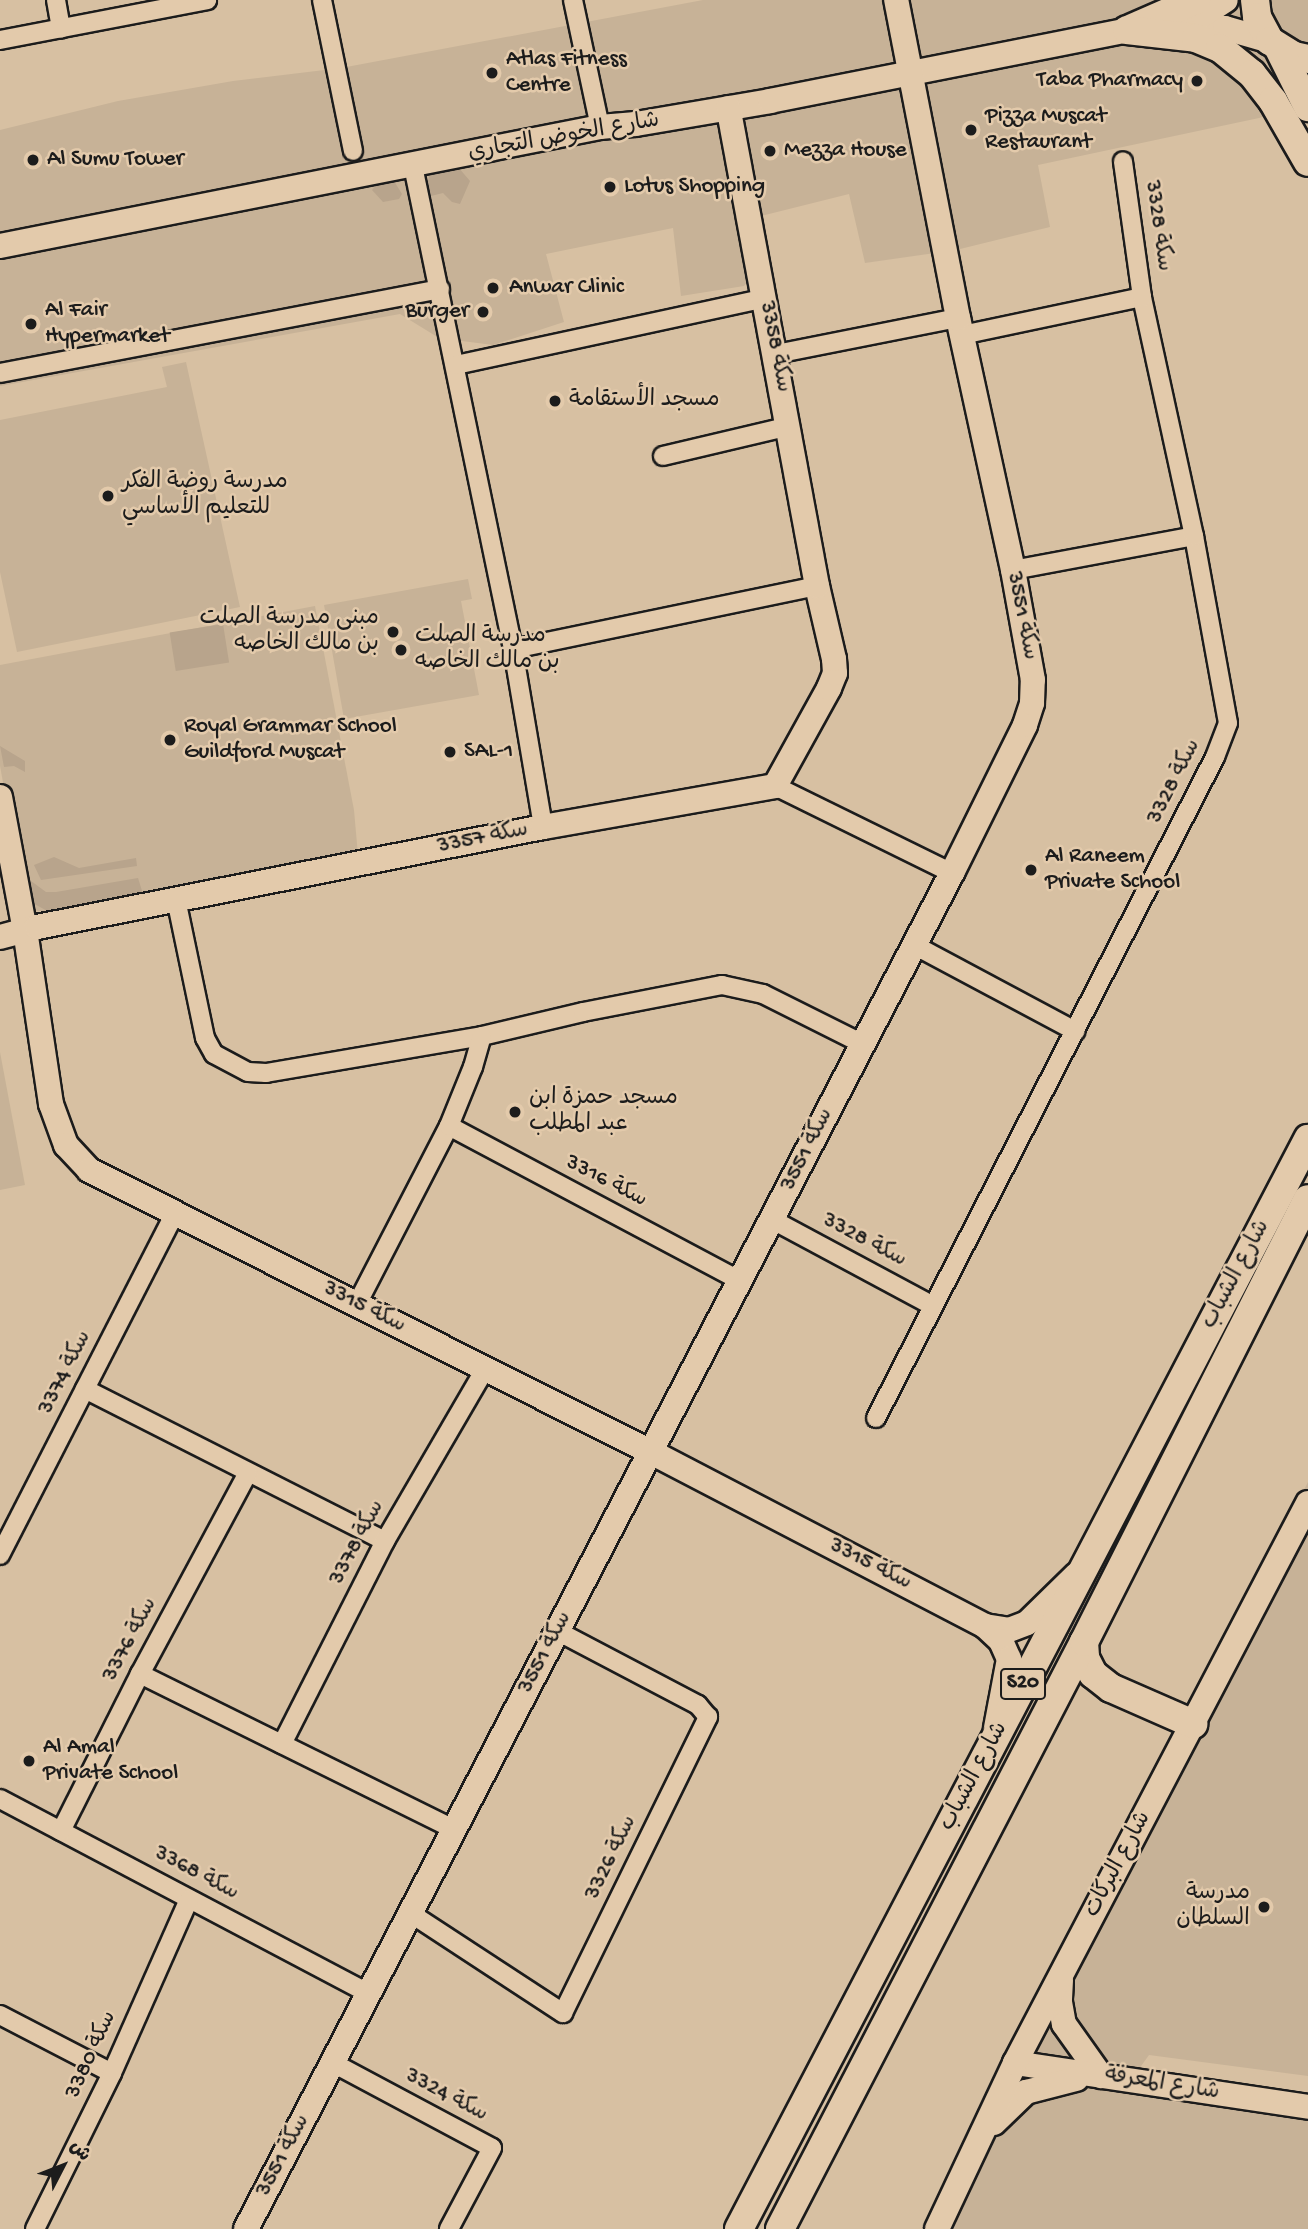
<!DOCTYPE html>
<meta charset="utf-8">
<style>
body{margin:0}
#map{position:relative;width:1308px;height:2229px;overflow:hidden;background:#d7c0a2;font-family:"Gochi Hand","Playpen Sans Arabic",sans-serif}
div>[style]{position:absolute}
.built>*{inset:0;background:#c7b297}
.green>*{inset:0;background:#b8a48c;transform-origin:0 0}
.roads{filter:drop-shadow(2px 0 #1c1c1c) drop-shadow(-2px 0 #1c1c1c) drop-shadow(0 2px #1c1c1c) drop-shadow(0 -2px #1c1c1c)}
.street>*{height:18px;margin:-9px;padding:0 9px;transform-origin:9px;border-radius:9px;background:#e3caab}
.secondary>*{height:24px;margin:-12px;padding:0 12px;transform-origin:12px;border-radius:12px;background:#e3caab}
.primary>*{height:28px;margin:-14px;padding:0 14px;transform-origin:14px;border-radius:14px;background:#e3caab}
.dots>*{width:19px;height:19px;translate:-50% -50%;box-sizing:border-box;border:4px solid #e3caab;border-radius:50%}
span{translate:-50% -50%;white-space:nowrap;text-align:center;line-height:1.15;-webkit-text-stroke:5px #e3caab;paint-order:stroke}
.shield-label span{padding:2px 5px;background:#e3caab;border:2px solid;border-radius:5px;-webkit-text-stroke-width:0}
.shield-label{font-size:21px;color:#1c1c1c;font-weight:700}
.poi-label{font-size:23px;color:#1c1c1c}
.left{translate:0 -50%;text-align:left}
.right{translate:-100% -50%;text-align:right}
.street-label{font-size:23px;color:#1c1c1c}
.north{position:absolute;left:28px;top:2131px;width:70px;height:70px;-webkit-text-stroke:5px #e3caab;paint-order:stroke;rotate:48deg;font-size:19px;font-weight:700;line-height:28px;text-align:center;color:#1c1c1c}
.north::after{content:'';display:block;margin:auto;width:24px;height:32px;background:#1c1c1c;clip-path:polygon(50% 0,100% 100%,50% 72%,0 100%)}
</style>
<div id="map">
<div class="built">
<i style="clip-path:polygon(703px 0,1308px 0,1308px 103px,1259px 118px,1038px 165px,1050px 227px,956px 250px,865px 263px,849px 194px,745px 220px,756px 271px,744px 286px,681px 296px,673px 228px,546px 254px,564px 322px,493px 345px,439px 338px,400px 314px,0 386px,0 130px,118px 101px,233px 81px,341px 68px)"></i>
<i style="clip-path:polygon(186px 362px,240px 607px,17px 652px,0 572px,0 420px,167px 387px,162px 367px)"></i>
<i style="clip-path:polygon(468px 579px,472px 599px,461px 601px,479px 695px,344px 719px,324px 605px)"></i>
<i style="clip-path:polygon(315px 606px,354px 810px,358px 855px,49px 912px,37px 911px,25px 903px,0 766px,0 665px)"></i>
<i style="clip-path:polygon(0 1052px,25px 1185px,0 1190px)"></i>
<i style="clip-path:polygon(1308px 1482px,1308px 2076px,1149px 2055px,1131px 2080px,1308px 2107px,1308px 2229px,943px 2229px,1062px 1974px)"></i>
</div>
<div class="green">
<i style="clip-path:polygon(458px 167px,470px 181px,460px 204px,452px 202px,443px 193px,431px 196px,427px 185px,430px 173px,435px 168px,445px 172px)"></i>
<i style="clip-path:polygon(380px 181px,394px 181px,402px 194px,399px 199px,383px 202px,372px 190px)"></i>
<i style="left:223px;top:624px;width:39px;height:54px;rotate:81deg"></i>
<i style="clip-path:polygon(0 746px,25px 761px,25px 772px,14px 766px,4px 767px)"></i>
<i style="clip-path:polygon(54px 857px,79px 868px,136px 858px,137px 866px,41px 880px,34px 865px)"></i>
<i style="clip-path:polygon(138px 878px,143px 894px,49px 912px,31px 902px,24px 884px,31px 881px,46px 892px,56px 892px)"></i>
</div>
<div class="roads">
<div class="street">
<i style="left:56px;top:0;width:29px;rotate:80deg"></i>
<i style="left:322px;top:0;width:154px;rotate:78.4deg"></i>
<i style="left:573px;top:0;width:130px;rotate:78deg"></i>
<i style="left:0;top:40px;width:211px;rotate:-10.9deg"></i>
<i style="left:413px;top:166px;width:493px;rotate:78.3deg"></i>
<i style="left:513px;top:649px;width:181px;rotate:80.4deg"></i>
<i style="left:962px;top:335px;width:184px;rotate:-11.9deg"></i>
<i style="left:776px;top:354px;width:186px;rotate:-11.2deg"></i>
<i style="left:456px;top:365px;width:316px;rotate:-12.2deg"></i>
<i style="left:0;top:373px;width:448px;rotate:-10.8deg"></i>
<i style="left:663px;top:456px;width:130px;rotate:-13.3deg"></i>
<i style="left:1013px;top:570px;width:184px;rotate:-10.6deg"></i>
<i style="left:513px;top:649px;width:310px;rotate:-11.7deg"></i>
<i style="left:775px;top:786px;width:197px;rotate:26.2deg"></i>
<i style="left:176px;top:899px;width:142px;rotate:78.2deg"></i>
<i style="left:205px;top:1038px;width:18px;rotate:61deg"></i>
<i style="left:214px;top:1054px;width:38px;rotate:28deg"></i>
<i style="left:248px;top:1072px;width:18px;rotate:3deg"></i>
<i style="left:266px;top:1073px;width:219px;rotate:-9.7deg"></i>
<i style="left:482px;top:1036px;width:104px;rotate:-13.4deg"></i>
<i style="left:583px;top:1012px;width:142px;rotate:-11deg"></i>
<i style="left:722px;top:985px;width:42px;rotate:12.4deg"></i>
<i style="left:763px;top:994px;width:112px;rotate:26.6deg"></i>
<i style="left:914px;top:945px;width:183px;rotate:28.1deg"></i>
<i style="left:449px;top:1126px;width:330px;rotate:28deg"></i>
<i style="left:771px;top:1219px;width:184px;rotate:28.2deg"></i>
<i style="left:357px;top:1304px;width:200px;rotate:-62.7deg"></i>
<i style="left:449px;top:1126px;width:64px;rotate:-67.9deg"></i>
<i style="left:473px;top:1067px;width:32px;rotate:-74deg"></i>
<i style="left:85px;top:1389px;width:336px;rotate:26.9deg"></i>
<i style="left:876px;top:1418px;width:743px;rotate:-62.85deg"></i>
<i style="left:1215px;top:757px;width:36px;rotate:-69deg"></i>
<i style="left:1228px;top:723px;width:190px;rotate:-100.3deg"></i>
<i style="left:1194px;top:536px;width:245px;rotate:-102.3deg"></i>
<i style="left:1142px;top:297px;width:137px;rotate:-98deg"></i>
<i style="left:0;top:1555px;width:384px;rotate:-62.9deg"></i>
<i style="left:140px;top:1674px;width:350px;rotate:26.3deg"></i>
<i style="left:282px;top:1744px;width:228px;rotate:-63.1deg"></i>
<i style="left:385px;top:1541px;width:199px;rotate:-59.8deg"></i>
<i style="left:0;top:1799px;width:416px;rotate:27.8deg"></i>
<i style="left:61px;top:1831px;width:176px;rotate:-63.3deg"></i>
<i style="left:140px;top:1674px;width:228px;rotate:-61.8deg"></i>
<i style="left:410px;top:1913px;width:183px;rotate:33.2deg"></i>
<i style="left:563px;top:2013px;width:330px;rotate:-63.9deg"></i>
<i style="left:708px;top:1717px;width:16px;rotate:-130deg"></i>
<i style="left:698px;top:1705px;width:159px;rotate:-152.3deg"></i>
<i style="left:0;top:2015px;width:126px;rotate:27.4deg"></i>
<i style="left:333px;top:2063px;width:180px;rotate:28.1deg"></i>
<i style="left:492px;top:2148px;width:92px;rotate:118deg"></i>
<i style="left:35px;top:2229px;width:174px;rotate:-63.7deg"></i>
<i style="left:112px;top:2073px;width:190px;rotate:-66.1deg"></i>
</div>
<div class="secondary">
<i style="left:1184px;top:27px;width:41px;rotate:1.4deg"></i>
<i style="left:1225px;top:28px;width:47px;rotate:16.1deg"></i>
<i style="left:0;top:246px;width:612px;rotate:-11.22deg"></i>
<i style="left:600px;top:127px;width:36px;rotate:-5deg"></i>
<i style="left:636px;top:124px;width:136px;rotate:-9.7deg"></i>
<i style="left:770px;top:101px;width:364px;rotate:-11.2deg"></i>
<i style="left:1127px;top:30px;width:77px;rotate:-11.2deg"></i>
<i style="left:1203px;top:15px;width:27px;rotate:-33deg"></i>
<i style="left:0;top:797px;width:135px;rotate:79.4deg"></i>
<i style="left:25px;top:930px;width:176px;rotate:81.5deg"></i>
<i style="left:51px;top:1104px;width:44px;rotate:69.9deg"></i>
<i style="left:66px;top:1145px;width:34px;rotate:47deg"></i>
<i style="left:89px;top:1170px;width:629px;rotate:26.65deg"></i>
<i style="left:651px;top:1452px;width:377px;rotate:27.5deg"></i>
<i style="left:985px;top:1626px;width:24px;rotate:9deg"></i>
<i style="left:1009px;top:1630px;width:19px;rotate:-21deg"></i>
<i style="left:1027px;top:1623px;width:69px;rotate:-44.4deg"></i>
<i style="left:0;top:937px;width:38px;rotate:-15deg"></i>
<i style="left:37px;top:927px;width:516px;rotate:-11.18deg"></i>
<i style="left:543px;top:827px;width:236px;rotate:-10deg"></i>
<i style="left:775px;top:786px;width:112px;rotate:-61.1deg"></i>
<i style="left:829px;top:688px;width:16px;rotate:-68deg"></i>
<i style="left:835px;top:673px;width:14px;rotate:-94deg"></i>
<i style="left:834px;top:659px;width:75px;rotate:-103.1deg"></i>
<i style="left:817px;top:586px;width:486px;rotate:-100.5deg"></i>
<i style="left:985px;top:1626px;width:22px;rotate:43deg"></i>
<i style="left:1001px;top:1641px;width:20px;rotate:66deg"></i>
<i style="left:1009px;top:1659px;width:70px;rotate:100.7deg"></i>
<i style="left:1061px;top:1980px;width:22px;rotate:93deg"></i>
<i style="left:1060px;top:2002px;width:22px;rotate:80deg"></i>
<i style="left:1064px;top:2024px;width:64px;rotate:54.6deg"></i>
<i style="left:1015px;top:2063px;width:296px;rotate:8.5deg"></i>
<i style="left:994px;top:2123px;width:45px;rotate:-44.1deg"></i>
<i style="left:1026px;top:2092px;width:52px;rotate:-14.6deg"></i>
<i style="left:246px;top:2229px;width:1529px;rotate:-62.5deg"></i>
<i style="left:952px;top:873px;width:165px;rotate:-63.7deg"></i>
<i style="left:1025px;top:725px;width:23px;rotate:-72deg"></i>
<i style="left:1032px;top:703px;width:23px;rotate:-88deg"></i>
<i style="left:1033px;top:680px;width:112px;rotate:-100.3deg"></i>
<i style="left:1013px;top:570px;width:258px;rotate:-102.3deg"></i>
<i style="left:958px;top:318px;width:324px;rotate:-101deg"></i>
<i style="left:937px;top:2229px;width:183px;rotate:-64.8deg"></i>
<i style="left:1015px;top:2063px;width:632px;rotate:-62.38deg"></i>
</div>
<div class="primary">
<i style="left:1255px;top:0;width:17px;rotate:83deg"></i>
<i style="left:1257px;top:17px;width:27px;rotate:62deg"></i>
<i style="left:1270px;top:41px;width:28px;rotate:32deg"></i>
<i style="left:1294px;top:56px;width:14px;rotate:12deg"></i>
<i style="left:1132px;top:28px;width:70px;rotate:-23.6deg"></i>
<i style="left:1127px;top:30px;width:69px;rotate:6.6deg"></i>
<i style="left:1196px;top:38px;width:26px;rotate:23deg"></i>
<i style="left:1220px;top:48px;width:41px;rotate:39.1deg"></i>
<i style="left:1252px;top:74px;width:34px;rotate:52deg"></i>
<i style="left:1273px;top:101px;width:70px;rotate:60.2deg"></i>
<i style="left:1279px;top:49px;width:65px;rotate:63.4deg"></i>
<i style="left:1084px;top:1642px;width:16px;rotate:86deg"></i>
<i style="left:1085px;top:1658px;width:18px;rotate:63deg"></i>
<i style="left:1093px;top:1674px;width:23px;rotate:38deg"></i>
<i style="left:1111px;top:1688px;width:90px;rotate:23.7deg"></i>
<i style="left:739px;top:2229px;width:1230px;rotate:-62.43deg"></i>
<i style="left:780px;top:2229px;width:661px;rotate:-62.62deg"></i>
<i style="left:1084px;top:1642px;width:496px;rotate:-63.2deg"></i>
</div>
</div>
<div class="dots">
<i style="left:492px;top:73px;background:#1c1c1c"></i>
<i style="left:1197px;top:81px;background:#1c1c1c"></i>
<i style="left:971px;top:130px;background:#1c1c1c"></i>
<i style="left:770px;top:151px;background:#1c1c1c"></i>
<i style="left:33px;top:160px;background:#1c1c1c"></i>
<i style="left:610px;top:187px;background:#1c1c1c"></i>
<i style="left:493px;top:288px;background:#1c1c1c"></i>
<i style="left:483px;top:312px;background:#1c1c1c"></i>
<i style="left:31px;top:324px;background:#1c1c1c"></i>
<i style="left:555px;top:401px;background:#1c1c1c"></i>
<i style="left:108px;top:496px;background:#1c1c1c"></i>
<i style="left:393px;top:632px;background:#1c1c1c"></i>
<i style="left:401px;top:650px;background:#1c1c1c"></i>
<i style="left:170px;top:740px;background:#1c1c1c"></i>
<i style="left:450px;top:752px;background:#1c1c1c"></i>
<i style="left:1031px;top:870px;background:#1c1c1c"></i>
<i style="left:515px;top:1112px;background:#1c1c1c"></i>
<i style="left:29px;top:1761px;background:#1c1c1c"></i>
<i style="left:1264px;top:1907px;background:#1c1c1c"></i>
</div>
<div class="shield-label">
<span style="left:1023px;top:1684px">S20</span>
</div>
<div class="poi-label">
<span class="left" style="left:506px;top:73px">Atlas Fitness<br>Centre</span>
<span class="right" style="left:1183px;top:81px">Taba Pharmacy</span>
<span class="left" style="left:985px;top:130px">Pizza Muscat<br>Restaurant</span>
<span class="left" style="left:784px;top:151px">Mezza House</span>
<span class="left" style="left:47px;top:160px">Al Sumu Tower</span>
<span class="left" style="left:624px;top:187px">Lotus Shopping</span>
<span class="left" style="left:509px;top:288px">Anwar Clinic</span>
<span class="left" style="left:45px;top:324px">Al Fair<br>Hypermarket</span>
<span class="right" style="left:469px;top:312px">Burger</span>
<span class="left" style="left:569px;top:401px">مسجد الأستقامة</span>
<span class="left" style="left:122px;top:496px">مدرسة روضة الفكر<br>للتعليم الأساسي</span>
<span class="right" style="left:379px;top:632px">مبنى مدرسة الصلت<br>بن مالك الخاصه</span>
<span class="left" style="left:415px;top:650px">مدرسة الصلت<br>بن مالك الخاصه</span>
<span class="left" style="left:184px;top:740px">Royal Grammar School<br>Guildford Muscat</span>
<span class="left" style="left:464px;top:752px">SAL-1</span>
<span class="left" style="left:1045px;top:870px">Al Raneem<br>Private School</span>
<span class="left" style="left:529px;top:1112px">مسجد حمزة ابن<br>عبد المطلب</span>
<span class="left" style="left:43px;top:1761px">Al Amal<br>Private School</span>
<span class="right" style="left:1250px;top:1907px">مدرسة<br>السلطان</span>
</div>
<div class="street-label">
<span style="left:564px;top:138px;rotate:-10deg">شارع الخوض التجاري</span>
<span style="left:1157px;top:226px;rotate:82deg">سكة 3328</span>
<span style="left:774px;top:347px;rotate:79deg">سكة 3358</span>
<span style="left:1021px;top:616px;rotate:79deg">سكة 3551</span>
<span style="left:1175px;top:782px;rotate:-63deg">سكة 3328</span>
<span style="left:483px;top:839px;rotate:-11deg">سكة 3357</span>
<span style="left:808px;top:1150px;rotate:-63deg">سكة 3551</span>
<span style="left:606px;top:1182px;rotate:28deg">سكة 3316</span>
<span style="left:864px;top:1241px;rotate:28deg">سكة 3328</span>
<span style="left:1237px;top:1275px;rotate:-62deg">شارع الشباب</span>
<span style="left:364px;top:1308px;rotate:27deg">سكة 3315</span>
<span style="left:66px;top:1373px;rotate:-63deg">سكة 3374</span>
<span style="left:358px;top:1543px;rotate:-62deg">سكة 3378</span>
<span style="left:870px;top:1565px;rotate:27deg">سكة 3315</span>
<span style="left:131px;top:1640px;rotate:-62deg">سكة 3376</span>
<span style="left:546px;top:1653px;rotate:-62deg">سكة 3551</span>
<span style="left:975px;top:1777px;rotate:-62deg">شارع الشباب</span>
<span style="left:612px;top:1858px;rotate:-64deg">سكة 3326</span>
<span style="left:1119px;top:1865px;rotate:-62deg">شارع البركات</span>
<span style="left:196px;top:1874px;rotate:28deg">سكة 3368</span>
<span style="left:92px;top:2055px;rotate:-65deg">سكة 3380</span>
<span style="left:1162px;top:2085px;rotate:9deg">شارع المعرفة</span>
<span style="left:446px;top:2096px;rotate:28deg">سكة 3324</span>
<span style="left:284px;top:2156px;rotate:-62deg">سكة 3551</span>
</div>
<div class="north">ش</div>
</div>
